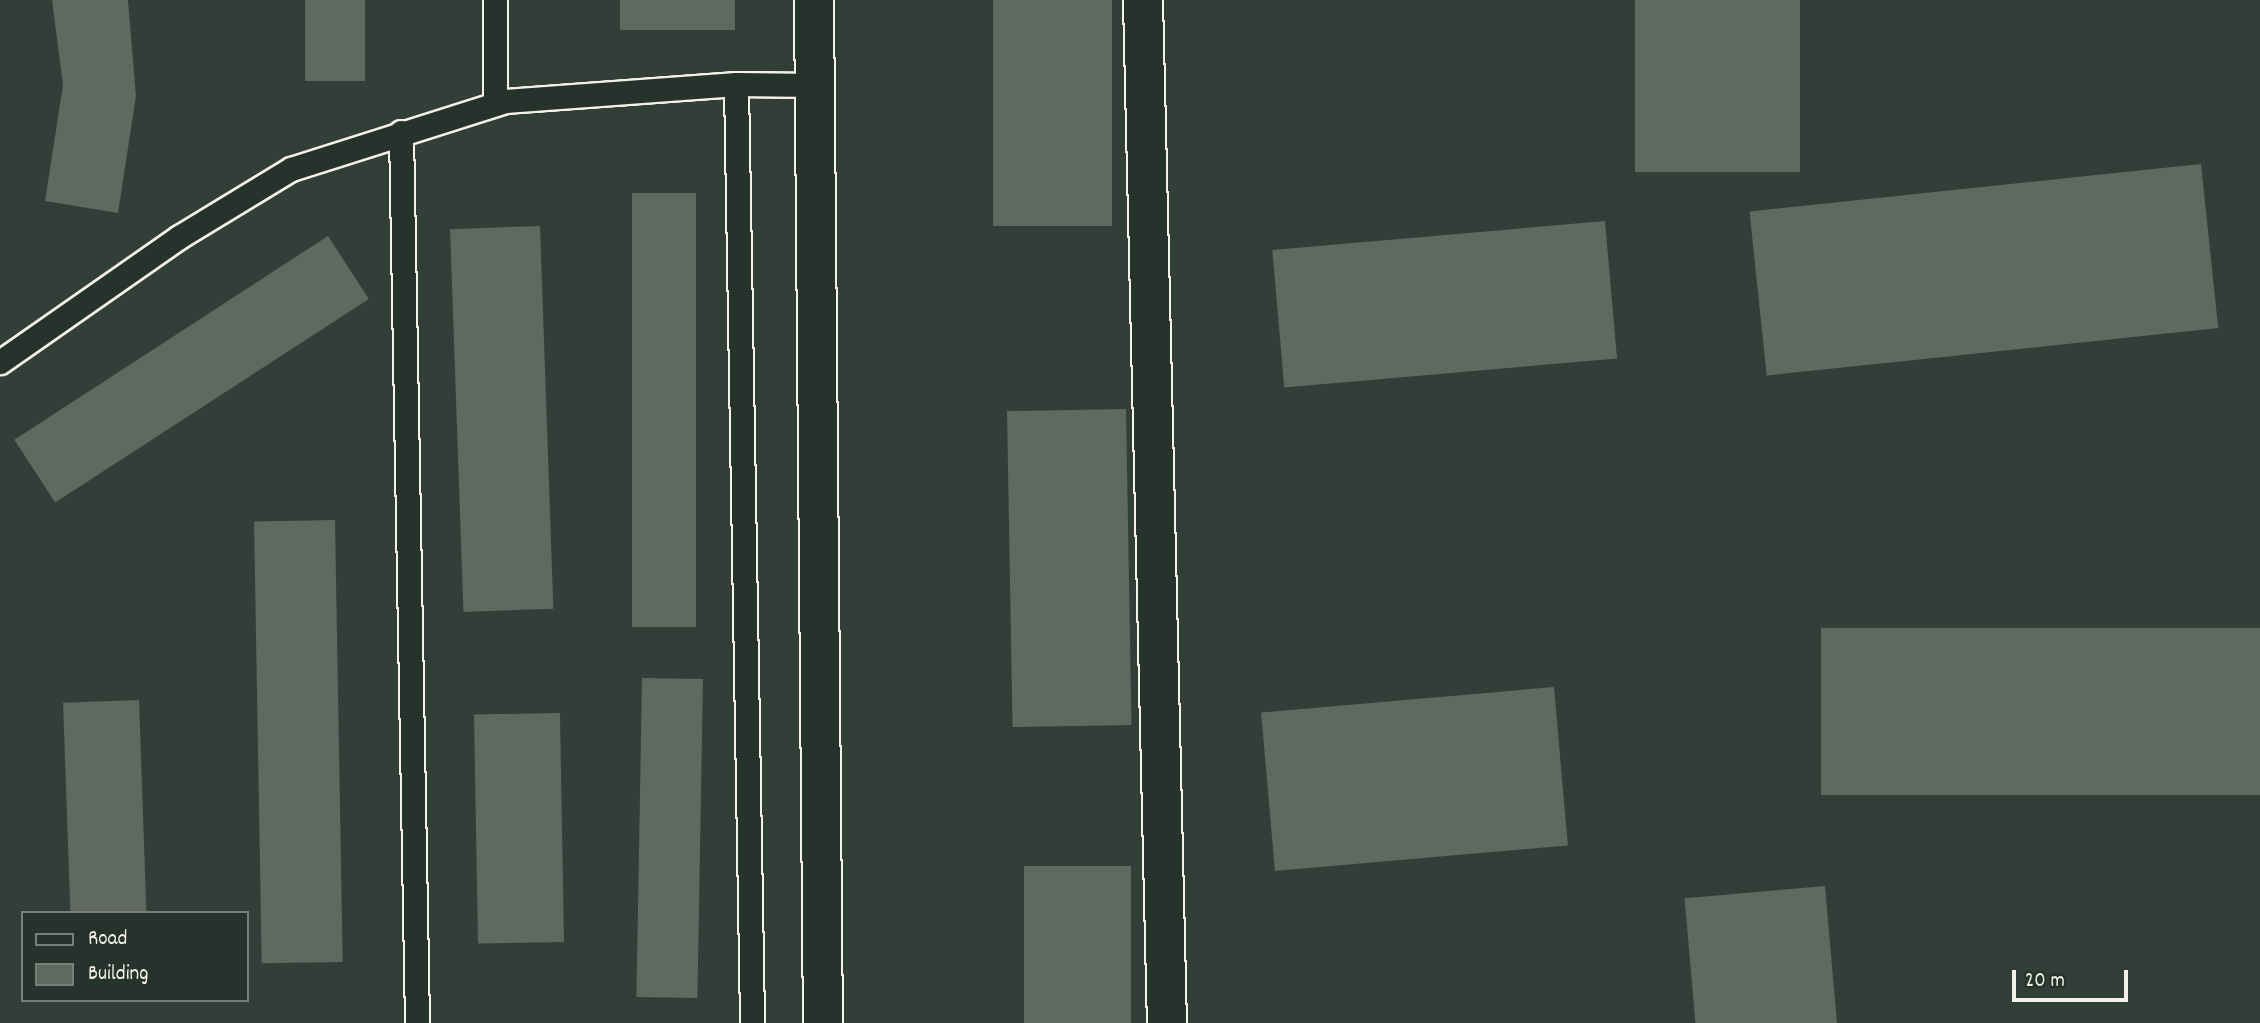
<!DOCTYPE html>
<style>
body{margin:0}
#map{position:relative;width:2260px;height:1023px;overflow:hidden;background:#323e38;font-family:Dekko,sans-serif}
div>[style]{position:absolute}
.building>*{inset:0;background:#5f6861;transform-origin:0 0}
.roads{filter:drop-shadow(2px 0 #f4f1e8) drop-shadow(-2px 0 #f4f1e8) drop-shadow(0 2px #f4f1e8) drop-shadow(0 -2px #f4f1e8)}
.service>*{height:23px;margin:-11.5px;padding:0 11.5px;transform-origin:11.5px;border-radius:11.5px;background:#26332d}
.minor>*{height:38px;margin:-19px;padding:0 19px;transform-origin:19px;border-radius:19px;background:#26332d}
span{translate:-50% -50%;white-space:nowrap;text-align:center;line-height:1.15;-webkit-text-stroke:5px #26332d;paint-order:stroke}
.legend{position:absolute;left:21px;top:911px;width:228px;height:91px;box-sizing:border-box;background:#26332d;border:2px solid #787f78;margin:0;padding:9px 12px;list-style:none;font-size:21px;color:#f4f1e8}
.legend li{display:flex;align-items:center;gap:14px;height:35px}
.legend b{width:35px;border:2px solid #787f78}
.scale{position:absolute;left:2012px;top:970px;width:116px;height:32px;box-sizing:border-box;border:4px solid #f4f1e8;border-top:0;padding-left:9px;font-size:21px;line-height:24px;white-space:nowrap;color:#f4f1e8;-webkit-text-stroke:5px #26332d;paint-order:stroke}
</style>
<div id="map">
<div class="building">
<i style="clip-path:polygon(52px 0,128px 0,136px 96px,118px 213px,45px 201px,63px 85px)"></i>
<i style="left:305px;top:0;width:60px;height:81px"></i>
<i style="left:620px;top:0;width:115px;height:30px"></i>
<i style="left:993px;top:0;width:119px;height:226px"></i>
<i style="left:1635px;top:0;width:165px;height:172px"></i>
<i style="left:2201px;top:164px;width:165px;height:454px;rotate:84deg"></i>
<i style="left:632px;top:193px;width:64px;height:434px"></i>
<i style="left:1605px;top:221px;width:138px;height:334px;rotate:85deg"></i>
<i style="left:540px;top:226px;width:383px;height:90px;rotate:88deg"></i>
<i style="left:328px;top:236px;width:75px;height:374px;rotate:57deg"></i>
<i style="left:1126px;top:409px;width:316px;height:119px;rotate:89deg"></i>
<i style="left:335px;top:520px;width:442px;height:81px;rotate:89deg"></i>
<i style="left:2260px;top:628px;width:167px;height:439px;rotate:90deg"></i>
<i style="left:642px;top:678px;width:61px;height:319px;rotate:1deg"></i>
<i style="left:1554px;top:687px;width:159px;height:294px;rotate:85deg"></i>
<i style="left:139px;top:700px;width:213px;height:76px;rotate:88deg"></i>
<i style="left:560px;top:713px;width:229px;height:86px;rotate:89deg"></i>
<i style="left:1024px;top:866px;width:107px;height:157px"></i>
<i style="left:1825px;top:886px;width:138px;height:141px;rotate:85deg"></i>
</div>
<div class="roads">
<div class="service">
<i style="left:495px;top:0;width:104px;rotate:90deg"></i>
<i style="left:736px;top:84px;width:939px;rotate:89.02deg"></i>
<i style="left:401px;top:132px;width:891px;rotate:88.97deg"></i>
<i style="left:0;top:362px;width:218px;rotate:-34.9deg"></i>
<i style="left:179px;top:237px;width:131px;rotate:-31.3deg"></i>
<i style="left:291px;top:169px;width:225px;rotate:-17.6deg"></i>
<i style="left:505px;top:101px;width:232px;rotate:-4.2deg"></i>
<i style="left:736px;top:84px;width:79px;rotate:0.7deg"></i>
</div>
<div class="minor">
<i style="left:814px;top:0;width:1023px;rotate:89.5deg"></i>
<i style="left:1143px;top:0;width:1023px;rotate:88.66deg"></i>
</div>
</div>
<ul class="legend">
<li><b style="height:9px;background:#26332d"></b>Road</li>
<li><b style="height:19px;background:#5f6861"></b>Building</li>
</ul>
<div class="scale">20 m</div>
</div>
